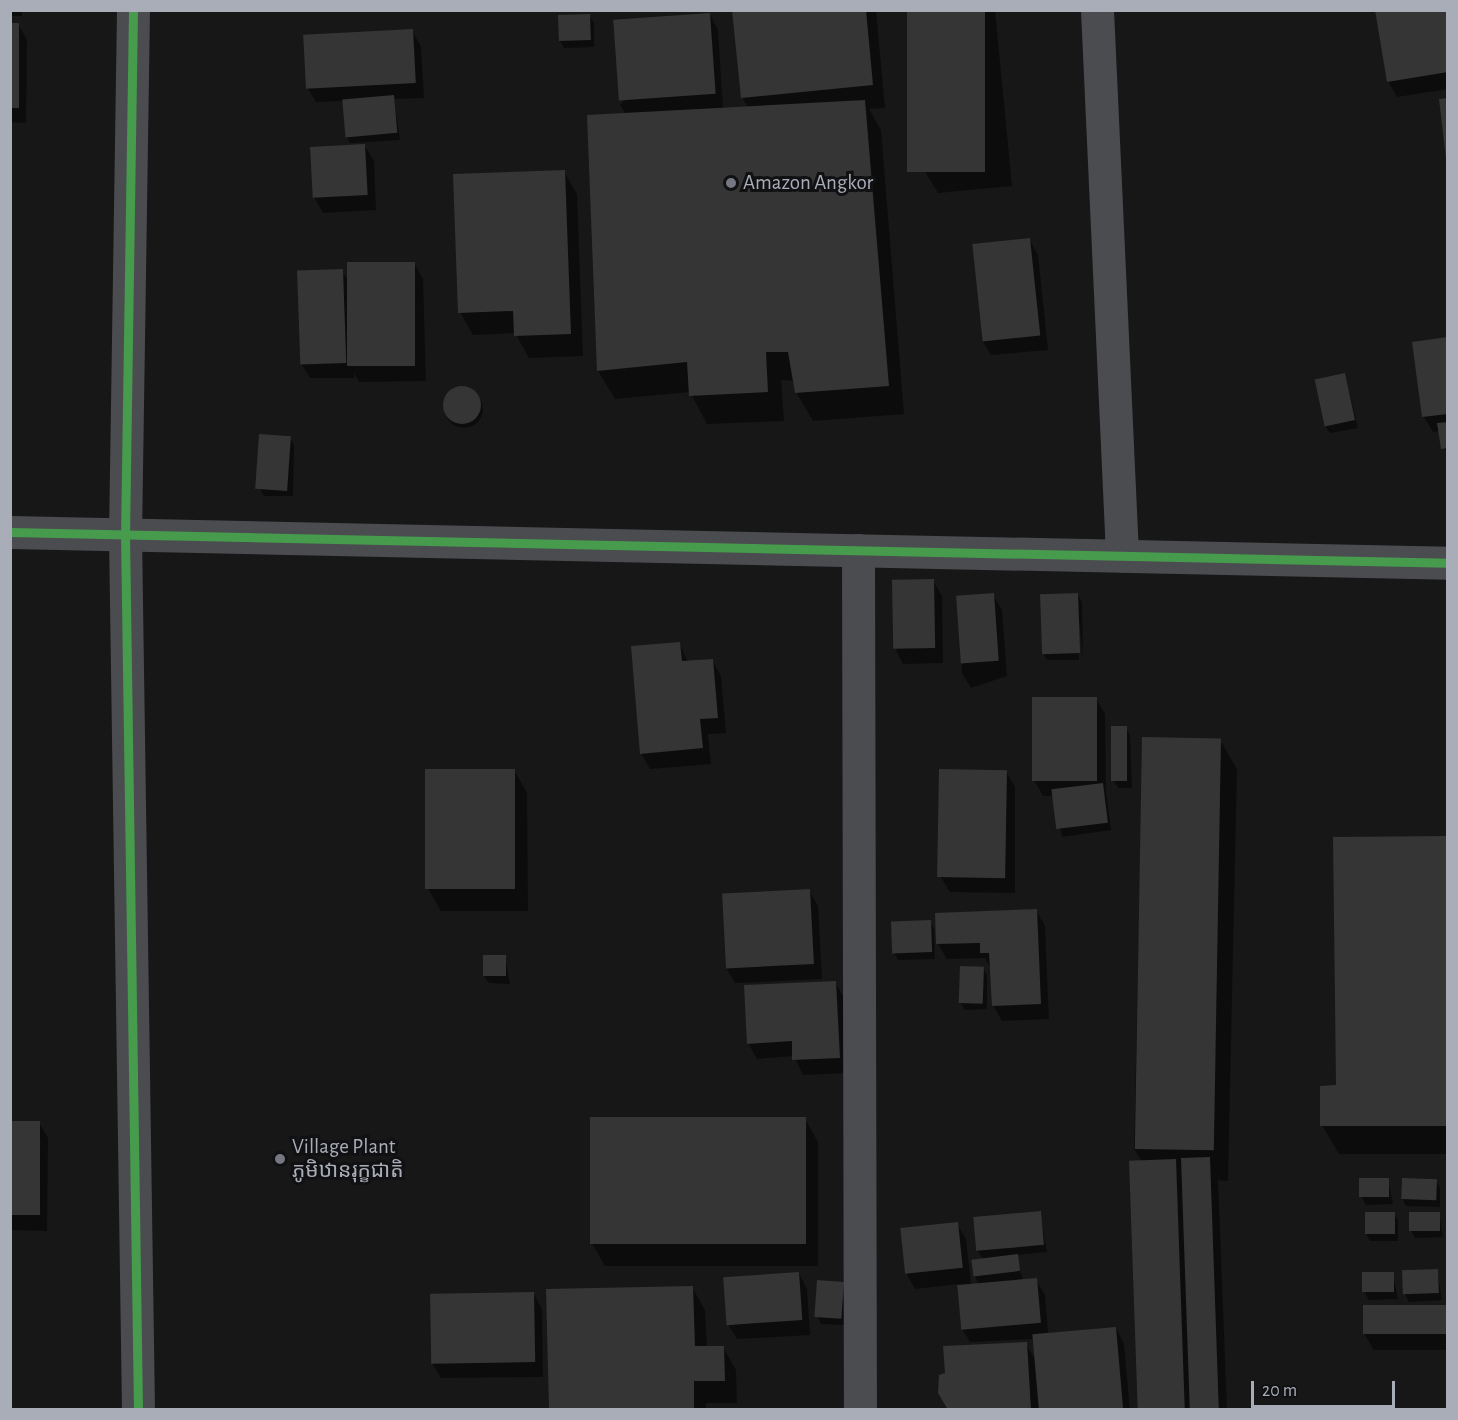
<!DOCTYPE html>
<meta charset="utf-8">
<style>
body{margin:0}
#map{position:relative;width:1458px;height:1420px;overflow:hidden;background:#171717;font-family:"Alegreya Sans","Noto Sans Khmer",sans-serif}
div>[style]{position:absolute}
.shadow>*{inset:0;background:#0007;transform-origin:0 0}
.round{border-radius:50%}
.building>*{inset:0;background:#353536;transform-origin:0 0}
.minor>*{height:33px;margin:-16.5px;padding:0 16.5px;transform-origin:16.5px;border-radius:16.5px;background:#4b4c50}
.tertiary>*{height:33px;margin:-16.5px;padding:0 16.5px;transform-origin:16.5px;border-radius:16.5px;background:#4b4c50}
.cycleway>*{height:9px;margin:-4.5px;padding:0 4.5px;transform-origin:4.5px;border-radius:4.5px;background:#469c4c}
.dots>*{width:16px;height:16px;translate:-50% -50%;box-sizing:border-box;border:3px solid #111113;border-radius:50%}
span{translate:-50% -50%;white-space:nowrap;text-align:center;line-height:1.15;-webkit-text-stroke:6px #111113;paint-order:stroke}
.poi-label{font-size:21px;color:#a8adb8}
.left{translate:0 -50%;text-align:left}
.frame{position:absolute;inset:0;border:12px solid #a8adb8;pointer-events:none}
.scale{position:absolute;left:1251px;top:1381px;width:144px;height:27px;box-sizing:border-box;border:3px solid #a8adb8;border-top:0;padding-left:8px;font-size:18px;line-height:21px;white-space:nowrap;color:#a8adb8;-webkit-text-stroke:4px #111113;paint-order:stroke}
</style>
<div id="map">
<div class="shadow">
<i style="left:10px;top:10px;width:12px;height:6px"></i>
<i style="clip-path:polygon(733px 10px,876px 10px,885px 108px,869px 109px,881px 130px,904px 414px,813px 421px,796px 392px,794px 381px,781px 380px,784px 421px,707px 424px,690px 392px,615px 399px,598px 371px,626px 114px,620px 105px,710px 15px,718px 30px,723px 109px,748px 108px,742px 97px)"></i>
<i style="clip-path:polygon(909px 10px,995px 10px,1012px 186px,938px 193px,924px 170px)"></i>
<i style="clip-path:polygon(1448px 10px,1448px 89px,1397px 97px,1388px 81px)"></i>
<i style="clip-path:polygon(589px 16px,594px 23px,594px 47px,564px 48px,560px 41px)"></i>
<i style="clip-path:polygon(10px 24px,18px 24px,27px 40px,26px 123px,10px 122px)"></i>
<i style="clip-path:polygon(412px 31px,421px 46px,424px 98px,394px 99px,400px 140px,350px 143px,346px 136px,343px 101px,316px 102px,307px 87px,305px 35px)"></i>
<i style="clip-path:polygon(365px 146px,374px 161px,376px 210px,323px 213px,314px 197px)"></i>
<i style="clip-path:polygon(564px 172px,577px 194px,583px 356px,529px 358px,515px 333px,473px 335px,460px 312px)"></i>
<i style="clip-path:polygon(1029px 239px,1038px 255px,1048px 350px,991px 355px,982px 340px,973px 244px)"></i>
<i style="clip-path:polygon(414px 263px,423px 279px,426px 381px,359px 382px,354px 373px,354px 378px,310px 378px,301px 363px,342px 271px,349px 282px)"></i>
<i style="clip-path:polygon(1448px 339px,1448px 456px,1447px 456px,1440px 431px,1433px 432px,1424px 417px)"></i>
<i style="clip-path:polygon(1345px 375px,1358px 428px,1330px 433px,1325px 426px)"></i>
<i class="round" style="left:445px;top:390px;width:38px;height:38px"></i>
<i style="clip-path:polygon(290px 437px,294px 445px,293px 496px,264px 496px,260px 488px)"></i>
<i style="clip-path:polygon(933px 581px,942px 596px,943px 663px,903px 664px,895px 648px)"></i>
<i style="clip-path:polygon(993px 595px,1002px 610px,1007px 676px,971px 688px,962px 673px,957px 597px)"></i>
<i style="clip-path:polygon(1078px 595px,1082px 602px,1083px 660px,1077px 600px,1079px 660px,1047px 660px,1043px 653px)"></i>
<i style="clip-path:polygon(679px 643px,688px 662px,712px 660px,721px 676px,726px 733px,708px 734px,711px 764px,650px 769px,641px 753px)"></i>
<i style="clip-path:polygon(1096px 699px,1105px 714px,1106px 792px,1111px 830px,1062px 837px,1053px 796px,1043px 796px,1034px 780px)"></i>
<i style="clip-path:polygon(1126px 728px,1130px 735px,1132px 788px,1118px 788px,1114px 781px)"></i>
<i style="clip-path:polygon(1143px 739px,1220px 740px,1237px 769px,1228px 1181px,1218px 1180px,1227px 1410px,1140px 1410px,1142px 1162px,1134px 1149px)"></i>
<i style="clip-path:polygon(514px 770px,527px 793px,528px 911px,441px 911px,428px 889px)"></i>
<i style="clip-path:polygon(1006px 771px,1015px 787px,1015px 893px,950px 892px,941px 877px)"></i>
<i style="clip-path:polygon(1448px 837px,1448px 1154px,1339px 1154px,1322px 1125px)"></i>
<i style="clip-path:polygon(809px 890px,818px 906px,822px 979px,735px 983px,726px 968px)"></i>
<i style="clip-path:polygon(1036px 910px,1045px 926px,1049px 1019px,1002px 1021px,993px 1005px,991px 969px,985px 958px,947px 959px,938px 944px)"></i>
<i style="clip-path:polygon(930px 922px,934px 929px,935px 959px,898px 960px,894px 953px)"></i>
<i style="clip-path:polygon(505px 956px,510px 984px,489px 983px,484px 976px,484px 957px)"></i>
<i style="clip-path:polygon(983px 968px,987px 976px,987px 1009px,965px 1010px,960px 1002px)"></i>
<i style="clip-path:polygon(835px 982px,844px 998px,848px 1073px,803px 1075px,794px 1056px,757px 1059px,748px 1043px)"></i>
<i style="clip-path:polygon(805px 1119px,818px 1142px,818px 1266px,605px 1266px,592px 1243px)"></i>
<i style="clip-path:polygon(10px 1122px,39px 1123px,48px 1138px,47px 1231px,10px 1230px)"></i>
<i style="clip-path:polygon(1388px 1180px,1393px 1204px,1366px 1205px,1362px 1198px)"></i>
<i style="clip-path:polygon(1436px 1180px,1440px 1188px,1440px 1207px,1406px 1206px,1402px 1198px)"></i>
<i style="clip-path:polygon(1040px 1212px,1047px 1252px,1016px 1255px,1023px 1281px,1036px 1280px,1045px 1295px,1048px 1333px,1116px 1328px,1124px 1344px,1130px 1410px,949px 1410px,1026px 1344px,1036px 1361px,1034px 1339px,970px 1342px,961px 1327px,958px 1284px,915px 1289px,906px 1273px,957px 1224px,966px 1239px,971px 1284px,979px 1284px,974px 1274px,983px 1259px,977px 1250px)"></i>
<i style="clip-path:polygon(1394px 1213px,1398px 1220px,1398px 1241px,1370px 1241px,1366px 1234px)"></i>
<i style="clip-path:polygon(1439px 1213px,1443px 1237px,1415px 1238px,1411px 1230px)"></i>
<i style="clip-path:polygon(1437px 1270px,1442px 1300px,1409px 1302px,1405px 1294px)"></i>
<i style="clip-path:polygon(799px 1273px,807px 1289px,810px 1335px,737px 1339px,728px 1324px)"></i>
<i style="clip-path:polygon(1393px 1274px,1398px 1299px,1369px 1300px,1365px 1293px)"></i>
<i style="clip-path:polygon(843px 1283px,845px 1325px,821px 1324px,817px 1316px)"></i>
<i style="clip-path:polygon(692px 1287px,705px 1310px,707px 1347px,723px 1347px,736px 1370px,737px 1403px,706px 1403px,706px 1410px,550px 1410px)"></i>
<i style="clip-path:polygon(533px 1293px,542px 1309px,543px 1377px,441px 1378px,432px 1363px)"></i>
<i style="clip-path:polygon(1448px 1307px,1448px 1350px,1374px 1350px,1365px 1335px,1365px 1308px)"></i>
</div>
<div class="building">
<i style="clip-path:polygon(732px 10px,866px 10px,873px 85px,741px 98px)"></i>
<i style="left:907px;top:10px;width:78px;height:162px"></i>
<i style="clip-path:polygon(1375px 10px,1448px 10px,1448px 72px,1387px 82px)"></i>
<i style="left:710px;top:13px;width:81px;height:97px;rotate:86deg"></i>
<i style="left:590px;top:14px;width:26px;height:32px;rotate:88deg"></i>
<i style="left:10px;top:23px;width:9px;height:85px"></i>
<i style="left:413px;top:29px;width:54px;height:110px;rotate:87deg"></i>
<i style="left:394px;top:95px;width:38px;height:52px;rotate:85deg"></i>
<i style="clip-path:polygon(1448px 98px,1448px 159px,1446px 159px,1439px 99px)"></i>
<i style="clip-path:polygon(865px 100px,889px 386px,795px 393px,788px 352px,766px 352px,768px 392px,689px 396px,687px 362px,597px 371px,587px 115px)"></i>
<i style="left:365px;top:144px;width:51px;height:55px;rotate:87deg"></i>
<i style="clip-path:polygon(565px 170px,571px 334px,514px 336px,513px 311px,458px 313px,453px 174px)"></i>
<i style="left:1030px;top:238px;width:98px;height:58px;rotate:84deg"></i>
<i style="left:347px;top:262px;width:68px;height:104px"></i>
<i style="left:343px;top:269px;width:94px;height:46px;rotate:88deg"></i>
<i style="clip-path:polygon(1448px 337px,1448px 414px,1422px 417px,1412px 342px)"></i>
<i style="left:1345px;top:373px;width:48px;height:31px;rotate:78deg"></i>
<i class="round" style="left:443px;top:386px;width:38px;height:38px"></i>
<i style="clip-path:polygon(1448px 422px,1448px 448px,1441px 449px,1437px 423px)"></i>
<i style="left:259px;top:434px;width:32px;height:55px;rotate:4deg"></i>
<i style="left:934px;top:579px;width:69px;height:42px;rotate:89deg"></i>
<i style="left:994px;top:593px;width:68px;height:38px;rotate:86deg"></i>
<i style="left:1078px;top:593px;width:60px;height:38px;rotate:88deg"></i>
<i style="clip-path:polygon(680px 642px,682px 661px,713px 659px,718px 718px,700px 719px,703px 748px,640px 754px,631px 646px)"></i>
<i style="left:1032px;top:697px;width:65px;height:84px"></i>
<i style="left:1111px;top:726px;width:16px;height:55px"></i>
<i style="left:1142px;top:737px;width:79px;height:412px;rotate:1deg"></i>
<i style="left:425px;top:769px;width:90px;height:120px"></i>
<i style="left:939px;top:769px;width:68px;height:108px;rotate:1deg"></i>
<i style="left:1103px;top:783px;width:40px;height:52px;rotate:83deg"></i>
<i style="clip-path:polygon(1448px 836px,1448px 1126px,1320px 1126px,1320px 1086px,1336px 1085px,1333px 837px)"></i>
<i style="left:810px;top:889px;width:75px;height:88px;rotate:87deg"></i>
<i style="clip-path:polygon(1037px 909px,1041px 1004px,992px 1006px,989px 953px,980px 953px,980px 943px,936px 944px,935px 913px)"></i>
<i style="left:931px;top:920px;width:32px;height:40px;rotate:88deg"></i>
<i style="left:483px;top:955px;width:23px;height:21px"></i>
<i style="left:960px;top:966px;width:24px;height:37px;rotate:2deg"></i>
<i style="clip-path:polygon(836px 981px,840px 1058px,792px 1060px,792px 1041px,747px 1044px,744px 985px)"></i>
<i style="left:806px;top:1117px;width:127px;height:216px;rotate:90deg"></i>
<i style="left:10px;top:1121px;width:30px;height:94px"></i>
<i style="left:1210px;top:1157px;width:253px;height:29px;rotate:88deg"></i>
<i style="left:1176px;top:1159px;width:251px;height:47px;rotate:88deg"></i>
<i style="left:1389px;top:1178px;width:19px;height:30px;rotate:90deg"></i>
<i style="left:1402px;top:1178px;width:35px;height:21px;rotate:2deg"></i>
<i style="left:1041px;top:1211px;width:34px;height:68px;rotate:85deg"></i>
<i style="left:1365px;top:1212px;width:30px;height:22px"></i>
<i style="left:1409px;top:1212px;width:31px;height:19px"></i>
<i style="left:958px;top:1222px;width:46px;height:58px;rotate:84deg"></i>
<i style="left:1018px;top:1254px;width:17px;height:47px;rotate:83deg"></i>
<i style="left:1438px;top:1269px;width:24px;height:36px;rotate:88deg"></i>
<i style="left:799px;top:1272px;width:48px;height:76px;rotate:86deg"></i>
<i style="left:1394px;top:1272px;width:20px;height:32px;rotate:90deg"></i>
<i style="left:1037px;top:1278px;width:45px;height:80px;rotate:85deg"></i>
<i style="left:817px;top:1280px;width:27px;height:37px;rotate:4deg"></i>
<i style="clip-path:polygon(693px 1286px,695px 1346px,724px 1346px,725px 1381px,694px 1381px,694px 1410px,549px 1410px,546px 1289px)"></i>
<i style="left:534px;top:1292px;width:70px;height:104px;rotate:89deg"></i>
<i style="left:1448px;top:1305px;width:29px;height:85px;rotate:90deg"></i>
<i style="left:1116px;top:1327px;width:83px;height:84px;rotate:85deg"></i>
<i style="clip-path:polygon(1027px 1342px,1031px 1410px,948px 1410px,938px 1393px,939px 1375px,945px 1373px,943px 1346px)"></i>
</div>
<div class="minor">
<i style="left:1097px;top:10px;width:546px;rotate:87.37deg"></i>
<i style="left:10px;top:532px;width:1438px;rotate:1.23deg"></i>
<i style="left:858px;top:550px;width:860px;rotate:89.87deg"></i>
</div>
<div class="tertiary">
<i style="left:133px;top:10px;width:524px;rotate:90.87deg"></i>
<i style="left:125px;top:534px;width:876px;rotate:89.15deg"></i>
</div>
<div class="cycleway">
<i style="left:133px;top:10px;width:524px;rotate:90.87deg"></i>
<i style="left:125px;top:534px;width:876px;rotate:89.15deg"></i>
<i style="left:10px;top:532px;width:1438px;rotate:1.23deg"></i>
</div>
<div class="dots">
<i style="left:731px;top:183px;background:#757880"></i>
<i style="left:280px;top:1159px;background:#757880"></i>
</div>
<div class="poi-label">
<span class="left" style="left:743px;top:183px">Amazon Angkor</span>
<span class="left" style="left:292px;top:1159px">Village Plant<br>ភូមិឋានរុក្ខជាតិ</span>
</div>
<div class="frame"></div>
<div class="scale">20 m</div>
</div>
